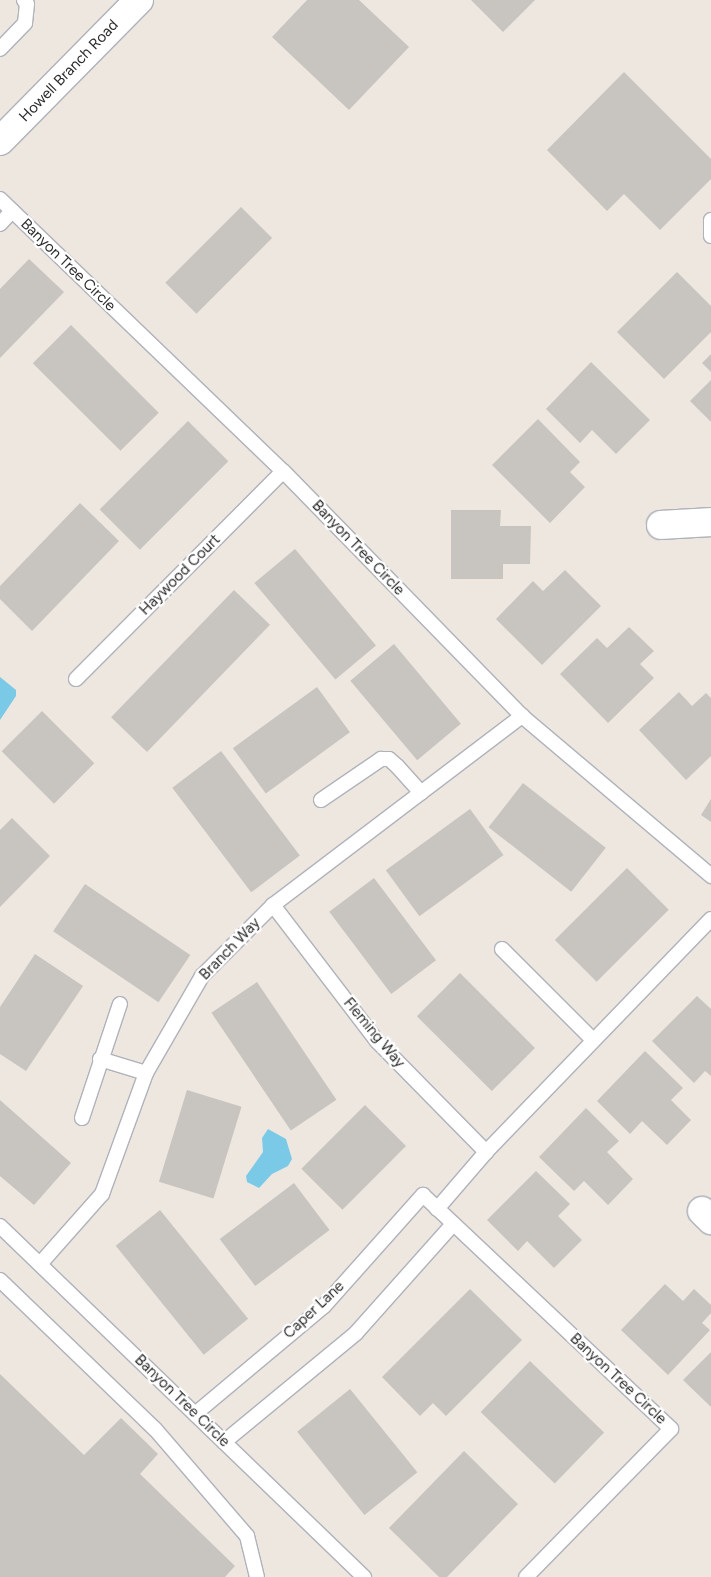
<!DOCTYPE html>
<style>
body{margin:0}
#map{position:relative;width:711px;height:1577px;overflow:hidden;background:#ede7e0;font-family:Figtree,sans-serif}
div>[style]{position:absolute}
.water>*{inset:0;background:#7acae7}
.building>*{inset:0;background:#c8c4bf;transform-origin:0 0}
.roads{filter:drop-shadow(1px 0 #b0b2bb) drop-shadow(-1px 0 #b0b2bb) drop-shadow(0 1px #b0b2bb) drop-shadow(0 -1px #b0b2bb)}
.lane>*{height:14px;margin:-7px;padding:0 7px;transform-origin:7px;border-radius:7px;background:#fff}
.street>*{height:28px;margin:-14px;padding:0 14px;transform-origin:14px;border-radius:14px;background:#fff}
.secondary>*{height:28px;margin:-14px;padding:0 14px;transform-origin:14px;border-radius:14px;background:#fff}
span{translate:-50% -50%;white-space:nowrap;text-align:center;line-height:1.15;-webkit-text-stroke:4.5px #fff;paint-order:stroke}
.street-label{font-size:15px;color:#2c2c2c}
</style>
<div id="map">
<div class="water">
<i style="clip-path:polygon(0 677px,16px 690px,16px 696px,0 720px)"></i>
<i style="clip-path:polygon(268px 1129px,286px 1139px,292px 1159px,288px 1166px,272px 1174px,259px 1188px,247px 1182px,246px 1176px,263px 1152px,262px 1138px)"></i>
</div>
<div class="building">
<i style="clip-path:polygon(307px 0,359px 0,409px 47px,349px 110px,272px 37px)"></i>
<i style="clip-path:polygon(471px 0,535px 0,503px 32px)"></i>
<i style="clip-path:polygon(624px 72px,711px 159px,711px 179px,660px 230px,624px 194px,607px 211px,547px 150px)"></i>
<i style="left:241px;top:207px;width:44px;height:107px;rotate:45deg"></i>
<i style="clip-path:polygon(29px 259px,64px 292px,0 358px,0 289px)"></i>
<i style="clip-path:polygon(677px 272px,711px 306px,711px 332px,664px 379px,617px 332px)"></i>
<i style="left:71px;top:325px;width:124px;height:54px;rotate:45deg"></i>
<i style="clip-path:polygon(711px 354px,711px 372px,702px 363px)"></i>
<i style="clip-path:polygon(591px 362px,650px 420px,616px 454px,592px 430px,580px 443px,546px 409px)"></i>
<i style="clip-path:polygon(711px 380px,711px 422px,690px 401px)"></i>
<i style="clip-path:polygon(538px 419px,580px 462px,570px 472px,585px 487px,550px 523px,492px 465px)"></i>
<i style="left:188px;top:421px;width:57px;height:125px;rotate:45deg"></i>
<i style="clip-path:polygon(80px 503px,119px 541px,32px 631px,0 599px,0 586px)"></i>
<i style="clip-path:polygon(451px 510px,501px 510px,500px 526px,531px 526px,530px 564px,503px 564px,503px 579px,451px 579px)"></i>
<i style="left:295px;top:549px;width:126px;height:53px;rotate:50deg"></i>
<i style="clip-path:polygon(565px 570px,601px 606px,542px 665px,496px 619px,533px 581px,543px 591px)"></i>
<i style="left:234px;top:590px;width:50px;height:177px;rotate:44deg"></i>
<i style="clip-path:polygon(629px 627px,654px 651px,640px 664px,654px 678px,608px 723px,560px 674px,597px 638px,607px 648px)"></i>
<i style="left:394px;top:644px;width:104px;height:57px;rotate:50deg"></i>
<i style="left:317px;top:687px;width:56px;height:104px;rotate:54deg"></i>
<i style="clip-path:polygon(679px 692px,692px 706px,706px 693px,711px 698px,711px 756px,686px 780px,639px 730px)"></i>
<i style="left:42px;top:711px;width:74px;height:57px;rotate:45deg"></i>
<i style="left:221px;top:751px;width:131px;height:61px;rotate:53deg"></i>
<i style="left:523px;top:783px;width:105px;height:56px;rotate:38deg"></i>
<i style="clip-path:polygon(711px 799px,711px 822px,701px 815px)"></i>
<i style="left:470px;top:809px;width:57px;height:104px;rotate:54deg"></i>
<i style="clip-path:polygon(12px 818px,50px 856px,0 907px,0 830px)"></i>
<i style="left:627px;top:868px;width:59px;height:102px;rotate:45deg"></i>
<i style="left:374px;top:878px;width:103px;height:56px;rotate:53deg"></i>
<i style="left:85px;top:884px;width:127px;height:57px;rotate:34deg"></i>
<i style="clip-path:polygon(35px 954px,83px 986px,26px 1071px,0 1054px,0 1007px)"></i>
<i style="left:460px;top:973px;width:106px;height:61px;rotate:45deg"></i>
<i style="left:257px;top:982px;width:142px;height:55px;rotate:56deg"></i>
<i style="clip-path:polygon(697px 996px,711px 1009px,711px 1076px,705px 1071px,694px 1083px,652px 1041px)"></i>
<i style="clip-path:polygon(645px 1051px,683px 1088px,671px 1100px,691px 1120px,667px 1145px,642px 1121px,630px 1134px,597px 1101px)"></i>
<i style="left:187px;top:1090px;width:57px;height:96px;rotate:17deg"></i>
<i style="clip-path:polygon(0 1100px,71px 1163px,34px 1205px,0 1176px)"></i>
<i style="left:365px;top:1105px;width:58px;height:90px;rotate:45deg"></i>
<i style="clip-path:polygon(586px 1108px,619px 1141px,607px 1152px,633px 1179px,608px 1205px,584px 1181px,574px 1191px,539px 1157px)"></i>
<i style="clip-path:polygon(536px 1171px,570px 1204px,558px 1216px,582px 1240px,554px 1268px,527px 1241px,518px 1251px,487px 1220px)"></i>
<i style="left:294px;top:1183px;width:59px;height:93px;rotate:53deg"></i>
<i style="left:160px;top:1210px;width:140px;height:57px;rotate:51deg"></i>
<i style="clip-path:polygon(665px 1284px,683px 1301px,694px 1289px,711px 1305px,711px 1313px,702px 1323px,710px 1330px,668px 1375px,621px 1330px)"></i>
<i style="clip-path:polygon(470px 1289px,522px 1340px,446px 1416px,433px 1403px,420px 1416px,382px 1377px)"></i>
<i style="clip-path:polygon(711px 1352px,711px 1407px,683px 1380px)"></i>
<i style="left:530px;top:1361px;width:103px;height:71px;rotate:44deg"></i>
<i style="clip-path:polygon(0 1374px,84px 1455px,121px 1418px,158px 1454px,140px 1474px,235px 1566px,225px 1577px,0 1577px)"></i>
<i style="left:350px;top:1389px;width:107px;height:68px;rotate:51deg"></i>
<i style="clip-path:polygon(464px 1451px,518px 1504px,447px 1577px,439px 1577px,389px 1528px)"></i>
</div>
<div class="roads">
<div class="lane">
<i style="left:0;top:49px;width:36px;rotate:-46deg"></i>
<i style="left:25px;top:23px;width:19px;rotate:-84deg"></i>
<i style="left:27px;top:4px;width:5px;rotate:-127deg"></i>
<i style="left:0;top:199px;width:393px;rotate:43.9deg"></i>
<i style="left:283px;top:471px;width:342px;rotate:45.7deg"></i>
<i style="left:522px;top:716px;width:248px;rotate:40.2deg"></i>
<i style="left:711px;top:220px;width:16px;rotate:90deg"></i>
<i style="left:0;top:224px;width:18px;rotate:-47deg"></i>
<i style="left:76px;top:679px;width:293px;rotate:-45.1deg"></i>
<i style="left:321px;top:800px;width:73px;rotate:-34.3deg"></i>
<i style="left:381px;top:759px;width:8px"></i>
<i style="left:389px;top:759px;width:11px;rotate:41deg"></i>
<i style="left:397px;top:766px;width:36px;rotate:48deg"></i>
<i style="left:273px;top:905px;width:171px;rotate:52.6deg"></i>
<i style="left:377px;top:1041px;width:156px;rotate:45.5deg"></i>
<i style="left:502px;top:949px;width:127px;rotate:45deg"></i>
<i style="left:100px;top:1059px;width:48px;rotate:16.9deg"></i>
<i style="left:82px;top:1118px;width:120px;rotate:-71.6deg"></i>
<i style="left:437px;top:1209px;width:75px;rotate:-49.3deg"></i>
<i style="left:486px;top:1152px;width:324px;rotate:-46deg"></i>
<i style="left:0;top:1226px;width:506px;rotate:43.96deg"></i>
<i style="left:40px;top:1264px;width:94px;rotate:-48.5deg"></i>
<i style="left:102px;top:1194px;width:129px;rotate:-70deg"></i>
<i style="left:146px;top:1073px;width:112px;rotate:-60deg"></i>
<i style="left:202px;top:976px;width:100px;rotate:-45deg"></i>
<i style="left:273px;top:905px;width:313px;rotate:-37.2deg"></i>
<i style="left:0;top:1280px;width:215px;rotate:43.9deg"></i>
<i style="left:155px;top:1429px;width:141px;rotate:49.3deg"></i>
<i style="left:247px;top:1536px;width:42px;rotate:76.3deg"></i>
<i style="left:195px;top:1414px;width:168px;rotate:-39.9deg"></i>
<i style="left:324px;top:1306px;width:149px;rotate:-48.3deg"></i>
<i style="left:423px;top:1195px;width:341px;rotate:43.3deg"></i>
<i style="left:671px;top:1429px;width:207px;rotate:134.4deg"></i>
<i style="left:224px;top:1442px;width:171px;rotate:-39.5deg"></i>
<i style="left:356px;top:1333px;width:146px;rotate:-48.3deg"></i>
</div>
<div class="street">
<i style="left:661px;top:525px;width:50px;rotate:-3.4deg"></i>
<i style="left:702px;top:1211px;width:13px;rotate:45deg"></i>
</div>
<div class="secondary">
<i style="left:0;top:141px;width:198px;rotate:-45.4deg"></i>
</div>
</div>
<div class="street-label">
<span style="left:69px;top:71px;rotate:-46deg">Howell Branch Road</span>
<span style="left:68px;top:265px;rotate:44deg">Banyon Tree Circle</span>
<span style="left:358px;top:548px;rotate:46deg">Banyon Tree Circle</span>
<span style="left:180px;top:575px;rotate:-45deg">Haywood Court</span>
<span style="left:230px;top:949px;rotate:-46deg">Branch Way</span>
<span style="left:374px;top:1033px;rotate:50deg">Fleming Way</span>
<span style="left:314px;top:1310px;rotate:-43deg">Caper Lane</span>
<span style="left:618px;top:1379px;rotate:43deg">Banyon Tree Circle</span>
<span style="left:182px;top:1401px;rotate:44deg">Banyon Tree Circle</span>
</div>
</div>
